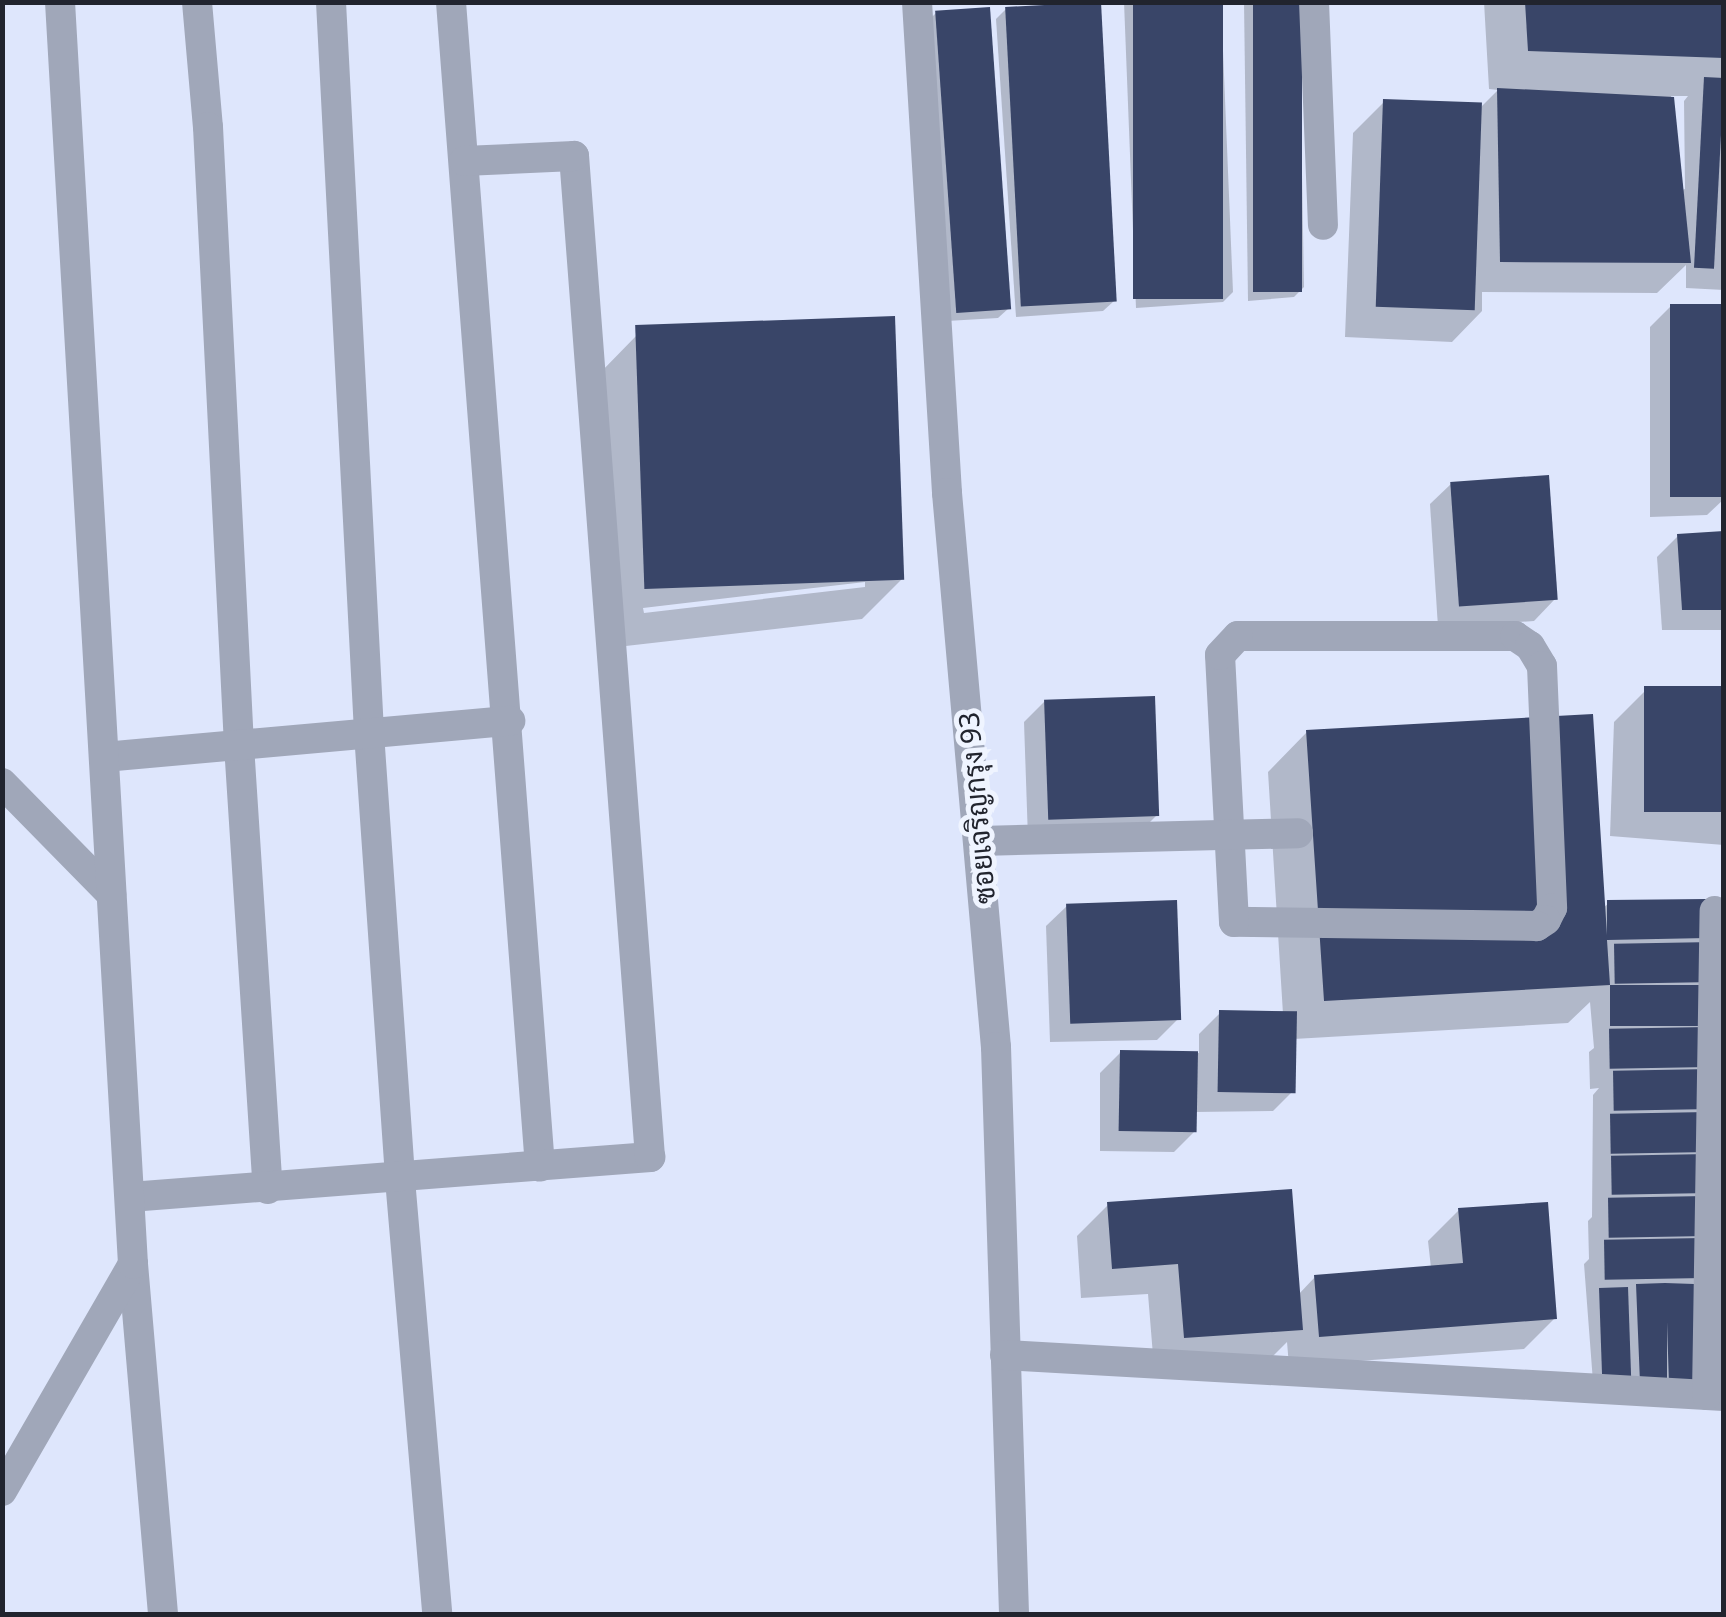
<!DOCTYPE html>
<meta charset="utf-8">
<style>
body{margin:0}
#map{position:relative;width:1726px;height:1617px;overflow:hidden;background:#dee6fc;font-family:"Noto Sans",Sarabun,sans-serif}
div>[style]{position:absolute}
.shadow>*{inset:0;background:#0003}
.building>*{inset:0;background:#394568;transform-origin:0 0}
.minor>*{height:30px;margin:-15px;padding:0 15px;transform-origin:15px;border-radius:15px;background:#a0a7b9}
span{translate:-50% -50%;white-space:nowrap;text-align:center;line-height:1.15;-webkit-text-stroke:10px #eff4ff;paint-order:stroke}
.street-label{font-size:28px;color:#21242e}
.frame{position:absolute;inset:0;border:5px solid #21242e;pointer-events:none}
</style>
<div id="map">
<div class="shadow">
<i style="clip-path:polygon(1124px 2px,1221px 2px,1233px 292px,1223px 302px,1136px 308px)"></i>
<i style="clip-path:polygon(1244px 2px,1299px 2px,1304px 287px,1294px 297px,1248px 301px)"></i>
<i style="clip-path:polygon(evenodd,1484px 2px,1724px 2px,1724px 290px,1686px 288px,1686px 265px,1657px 293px,1482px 292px,1482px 311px,1452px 342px,1345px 337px,1353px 133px,1384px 102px,1479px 109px,1498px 90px,1489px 89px,1484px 2px,1671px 96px,1688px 96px,1684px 101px,1685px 189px,1681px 190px,1671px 96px)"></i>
<i style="clip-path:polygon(1006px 9px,1114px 301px,1103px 311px,1016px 317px,996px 19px)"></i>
<i style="clip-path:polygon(936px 13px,1009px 308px,998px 318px,947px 321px,926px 23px)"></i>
<i style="clip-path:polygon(1671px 306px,1724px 306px,1724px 499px,1707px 515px,1650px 517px,1650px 327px)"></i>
<i style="clip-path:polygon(evenodd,637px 335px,902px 579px,862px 619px,617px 647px,598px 375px,637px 335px,865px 582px,865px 587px,644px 613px,643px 608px,865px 582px)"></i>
<i style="clip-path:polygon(1452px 483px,1555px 599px,1534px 621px,1438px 627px,1430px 504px)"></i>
<i style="clip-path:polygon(1724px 533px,1724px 630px,1662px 630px,1657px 557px,1678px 536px)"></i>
<i style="clip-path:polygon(1724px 689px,1724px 845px,1610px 836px,1614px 722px,1645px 691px)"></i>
<i style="clip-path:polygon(1045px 701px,1157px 815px,1136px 836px,1028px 839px,1024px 722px)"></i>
<i style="clip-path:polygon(1307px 732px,1603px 908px,1609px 903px,1704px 901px,1711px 945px,1695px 1382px,1594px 1395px,1584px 1264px,1589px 1259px,1588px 1221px,1592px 1217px,1593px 1095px,1599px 1088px,1590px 1089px,1589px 1052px,1594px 1048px,1590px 1002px,1568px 1023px,1294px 1039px,1294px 1090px,1273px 1111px,1195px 1112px,1195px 1131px,1174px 1152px,1100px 1151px,1100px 1073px,1121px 1052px,1199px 1053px,1199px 1034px,1220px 1013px,1283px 1014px,1268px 772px)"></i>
<i style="clip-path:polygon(1068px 905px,1178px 1019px,1157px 1040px,1050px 1042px,1046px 926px)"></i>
<i style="clip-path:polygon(1108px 1205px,1298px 1295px,1315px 1277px,1431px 1268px,1428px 1241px,1459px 1210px,1555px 1318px,1524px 1349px,1289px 1366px,1287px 1342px,1269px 1360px,1154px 1368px,1148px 1294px,1081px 1298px,1077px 1236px)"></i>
</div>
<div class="building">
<i style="left:1101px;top:2px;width:300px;height:96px;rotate:87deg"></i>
<i style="left:1133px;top:2px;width:90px;height:297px"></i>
<i style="left:1253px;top:2px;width:49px;height:290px"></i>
<i style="clip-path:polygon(1525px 2px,1724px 2px,1724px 58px,1528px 51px)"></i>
<i style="left:990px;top:7px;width:303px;height:55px;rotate:86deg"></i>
<i style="left:1704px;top:77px;width:20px;height:191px;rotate:3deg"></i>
<i style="clip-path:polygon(1497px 88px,1674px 97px,1691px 263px,1500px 262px)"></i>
<i style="left:1383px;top:99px;width:99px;height:208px;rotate:2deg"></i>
<i style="left:1670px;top:304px;width:54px;height:193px"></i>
<i style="left:895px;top:316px;width:264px;height:260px;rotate:88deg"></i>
<i style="left:1549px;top:475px;width:125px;height:99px;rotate:86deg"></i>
<i style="clip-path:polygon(1724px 531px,1724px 610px,1682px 610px,1677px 534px)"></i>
<i style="left:1724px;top:686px;width:126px;height:80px;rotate:90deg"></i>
<i style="left:1155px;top:696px;width:120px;height:111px;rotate:88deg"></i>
<i style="clip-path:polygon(1593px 714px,1607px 935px,1607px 900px,1707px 899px,1707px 938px,1607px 940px,1610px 985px,1324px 1001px,1306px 730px)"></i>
<i style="left:1177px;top:900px;width:120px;height:111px;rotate:88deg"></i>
<i style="left:1714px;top:942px;width:40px;height:100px;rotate:89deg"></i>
<i style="left:1610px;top:985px;width:101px;height:41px"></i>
<i style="left:1219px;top:1010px;width:78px;height:82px;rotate:1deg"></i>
<i style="left:1708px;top:1027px;width:40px;height:99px;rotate:89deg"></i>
<i style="left:1120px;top:1050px;width:78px;height:81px;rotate:1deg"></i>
<i style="left:1712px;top:1069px;width:40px;height:99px;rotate:89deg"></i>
<i style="left:1708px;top:1112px;width:40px;height:98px;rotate:89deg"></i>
<i style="left:1709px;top:1154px;width:39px;height:98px;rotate:89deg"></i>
<i style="clip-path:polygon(1292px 1189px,1303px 1330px,1184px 1338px,1178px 1264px,1112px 1269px,1107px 1202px)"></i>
<i style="left:1706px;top:1196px;width:40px;height:98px;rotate:89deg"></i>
<i style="clip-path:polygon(1548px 1202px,1557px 1319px,1319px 1337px,1314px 1275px,1463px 1263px,1458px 1208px)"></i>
<i style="left:1703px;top:1238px;width:40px;height:99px;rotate:89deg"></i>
<i style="clip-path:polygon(1665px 1283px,1694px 1284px,1698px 1383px,1669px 1384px,1667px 1322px,1667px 1382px,1640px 1383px,1636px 1284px)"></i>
<i style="left:1628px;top:1287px;width:98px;height:29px;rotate:88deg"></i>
</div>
<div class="minor">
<i style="left:197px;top:2px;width:125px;rotate:85deg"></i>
<i style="left:208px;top:127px;width:619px;rotate:87.13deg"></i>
<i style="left:239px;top:745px;width:445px;rotate:86.3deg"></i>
<i style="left:331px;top:2px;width:732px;rotate:87.02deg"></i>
<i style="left:369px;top:733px;width:447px;rotate:86deg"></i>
<i style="left:400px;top:1179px;width:437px;rotate:85.1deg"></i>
<i style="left:451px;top:2px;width:1168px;rotate:85.63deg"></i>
<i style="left:917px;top:2px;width:492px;rotate:86.5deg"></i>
<i style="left:947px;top:493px;width:556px;rotate:84.95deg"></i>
<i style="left:996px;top:1047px;width:567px;rotate:88.18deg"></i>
<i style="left:1314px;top:2px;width:223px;rotate:87.7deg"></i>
<i style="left:1238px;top:636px;width:277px"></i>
<i style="left:1515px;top:636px;width:18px;rotate:34deg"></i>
<i style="left:1530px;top:646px;width:23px;rotate:59deg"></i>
<i style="left:1542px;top:666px;width:242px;rotate:87.6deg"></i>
<i style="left:1552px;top:908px;width:13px;rotate:117deg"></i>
<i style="left:1546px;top:920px;width:11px;rotate:146deg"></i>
<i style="left:1537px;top:926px;width:303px;rotate:-179.2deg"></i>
<i style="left:1234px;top:922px;width:267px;rotate:-93deg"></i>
<i style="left:1220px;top:655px;width:26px;rotate:-47deg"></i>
<i style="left:104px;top:757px;width:408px;rotate:-5.1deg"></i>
<i style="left:2px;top:783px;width:156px;rotate:45.5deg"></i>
<i style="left:980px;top:841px;width:318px;rotate:-1.4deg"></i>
<i style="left:130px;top:1197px;width:522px;rotate:-4.4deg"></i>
<i style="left:650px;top:1157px;width:1004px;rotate:-94.34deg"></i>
<i style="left:574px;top:156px;width:110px;rotate:177.4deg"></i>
<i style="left:133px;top:1264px;width:351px;rotate:85.1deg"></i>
<i style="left:1005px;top:1355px;width:720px;rotate:3.26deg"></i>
<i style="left:1707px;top:1395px;width:484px;rotate:-89.1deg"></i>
<i style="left:2px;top:1491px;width:262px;rotate:-60deg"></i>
<i style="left:133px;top:1264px;width:1264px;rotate:-93.31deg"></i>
</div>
<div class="street-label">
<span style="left:976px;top:808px;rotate:-95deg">ซอยเจริญกรุง 93</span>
</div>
<div class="frame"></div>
</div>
